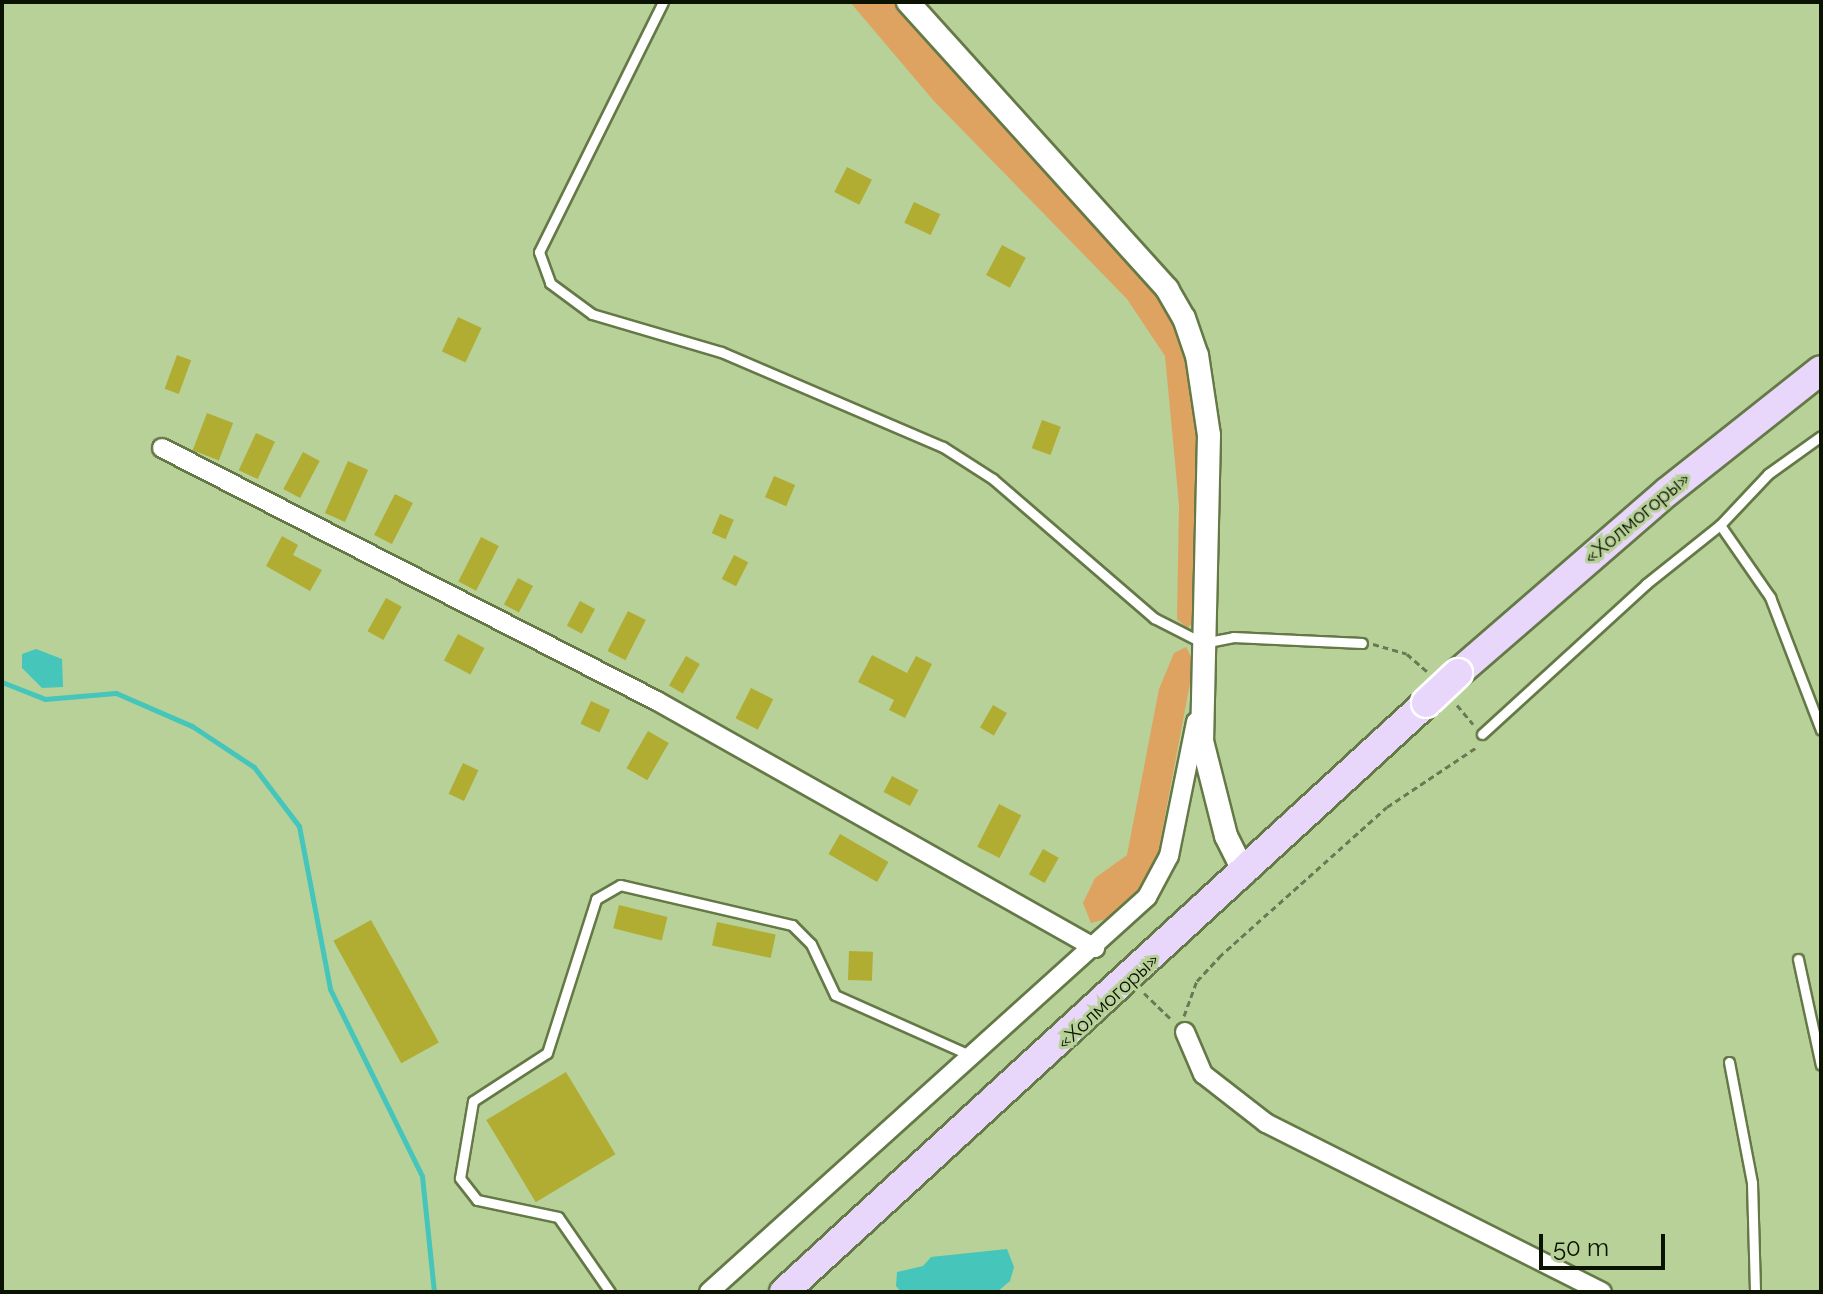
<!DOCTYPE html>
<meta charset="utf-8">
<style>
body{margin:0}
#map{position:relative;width:1823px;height:1294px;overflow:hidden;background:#b8d199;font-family:Raleway,sans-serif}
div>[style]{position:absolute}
.green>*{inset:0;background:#dea361}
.water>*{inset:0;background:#46c5bb}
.stream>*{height:5px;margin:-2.5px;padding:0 2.5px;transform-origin:2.5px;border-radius:2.5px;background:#46c5bb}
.building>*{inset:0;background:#b1ad33;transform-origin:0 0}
.path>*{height:3px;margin-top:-1.5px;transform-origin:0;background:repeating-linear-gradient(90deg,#687953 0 6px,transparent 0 10px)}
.roads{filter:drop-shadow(2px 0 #647946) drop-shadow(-2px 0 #647946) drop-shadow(0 2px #647946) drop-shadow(0 -2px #647946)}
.service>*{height:9px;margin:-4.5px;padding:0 4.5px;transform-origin:4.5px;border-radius:4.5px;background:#fff}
.minor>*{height:18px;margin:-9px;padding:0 9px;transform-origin:9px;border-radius:9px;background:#fff}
.tertiary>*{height:22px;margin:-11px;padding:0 11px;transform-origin:11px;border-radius:11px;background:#fff}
.trunk>*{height:28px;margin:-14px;padding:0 14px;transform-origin:14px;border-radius:14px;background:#e8d7fa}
.bridges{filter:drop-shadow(2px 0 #fff) drop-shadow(-2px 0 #fff) drop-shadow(0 2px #fff) drop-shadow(0 -2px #fff)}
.trunk-bridge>*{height:28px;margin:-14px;padding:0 14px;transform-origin:14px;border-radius:14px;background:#e8d7fa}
span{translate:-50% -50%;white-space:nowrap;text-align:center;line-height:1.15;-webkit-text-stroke:6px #b8d199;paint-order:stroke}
.street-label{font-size:20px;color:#0a1201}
.frame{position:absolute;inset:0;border:4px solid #0a1201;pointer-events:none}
.scale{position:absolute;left:1539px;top:1234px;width:126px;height:36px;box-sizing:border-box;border:4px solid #0a1201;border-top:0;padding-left:10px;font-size:24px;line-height:28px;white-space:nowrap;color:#0a1201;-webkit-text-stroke:6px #b8d199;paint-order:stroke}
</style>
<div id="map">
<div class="green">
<i style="clip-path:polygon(850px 2px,894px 2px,1140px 270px,1178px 323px,1195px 391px,1201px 503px,1198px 619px,1187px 628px,1177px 619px,1179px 505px,1165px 356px,1127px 299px,933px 100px)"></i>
<i style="clip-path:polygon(1186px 647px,1194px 662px,1155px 869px,1117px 916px,1091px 923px,1083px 903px,1095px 878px,1127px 855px,1159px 689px,1174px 653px)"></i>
</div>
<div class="water">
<i style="clip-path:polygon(36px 649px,62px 659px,63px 687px,42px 688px,22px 668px,22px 654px)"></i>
<i style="clip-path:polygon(1007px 1249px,1014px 1267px,1010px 1281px,997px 1292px,901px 1292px,896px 1286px,897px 1272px,923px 1266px,931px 1257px)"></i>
</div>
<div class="stream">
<i style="left:2px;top:682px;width:46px;rotate:21.6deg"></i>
<i style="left:45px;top:699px;width:71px;rotate:-4.8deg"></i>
<i style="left:116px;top:693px;width:83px;rotate:23.5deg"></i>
<i style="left:192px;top:726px;width:74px;rotate:33.5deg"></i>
<i style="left:254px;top:767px;width:74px;rotate:52.7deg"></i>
<i style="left:299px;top:826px;width:166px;rotate:79.2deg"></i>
<i style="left:330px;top:989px;width:208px;rotate:63.8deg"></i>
<i style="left:422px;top:1176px;width:117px;rotate:84.1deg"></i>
</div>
<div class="building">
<i style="left:847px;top:167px;width:28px;height:28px;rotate:27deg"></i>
<i style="left:914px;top:202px;width:29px;height:23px;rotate:25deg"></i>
<i style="left:1002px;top:245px;width:27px;height:34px;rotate:28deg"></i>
<i style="left:458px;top:317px;width:26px;height:38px;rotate:25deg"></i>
<i style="left:177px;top:355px;width:15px;height:36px;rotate:20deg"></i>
<i style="left:207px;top:413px;width:28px;height:40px;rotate:21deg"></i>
<i style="left:1042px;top:420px;width:20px;height:30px;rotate:20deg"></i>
<i style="left:256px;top:433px;width:21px;height:41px;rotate:25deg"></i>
<i style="left:303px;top:452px;width:19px;height:42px;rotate:28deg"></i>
<i style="left:348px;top:461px;width:22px;height:57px;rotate:24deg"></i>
<i style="left:774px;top:476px;width:23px;height:23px;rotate:23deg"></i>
<i style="left:395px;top:494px;width:20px;height:46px;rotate:27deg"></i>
<i style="left:720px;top:514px;width:15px;height:21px;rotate:23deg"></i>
<i style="clip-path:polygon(282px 536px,298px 545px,293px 555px,322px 570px,310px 591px,266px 566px)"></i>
<i style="left:481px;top:537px;width:20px;height:50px;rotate:27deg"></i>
<i style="left:734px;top:555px;width:16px;height:27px;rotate:27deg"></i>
<i style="left:518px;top:578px;width:17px;height:30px;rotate:28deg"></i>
<i style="left:386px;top:598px;width:18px;height:38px;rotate:29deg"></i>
<i style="left:580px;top:601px;width:17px;height:28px;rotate:28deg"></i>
<i style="left:628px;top:611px;width:20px;height:45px;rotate:27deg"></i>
<i style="left:458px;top:634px;width:30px;height:30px;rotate:28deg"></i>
<i style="clip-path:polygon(872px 655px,907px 673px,916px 656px,932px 664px,905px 718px,889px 710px,894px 700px,858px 682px)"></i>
<i style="left:686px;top:656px;width:16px;height:34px;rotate:30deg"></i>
<i style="left:751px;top:688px;width:25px;height:34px;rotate:27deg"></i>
<i style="left:591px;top:701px;width:21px;height:25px;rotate:25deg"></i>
<i style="left:993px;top:705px;width:16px;height:26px;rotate:30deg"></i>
<i style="left:648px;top:731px;width:24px;height:43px;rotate:30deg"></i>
<i style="left:463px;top:763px;width:17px;height:34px;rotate:25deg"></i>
<i style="left:892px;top:776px;width:30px;height:18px;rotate:28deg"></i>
<i style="left:999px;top:804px;width:25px;height:48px;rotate:27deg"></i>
<i style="left:840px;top:834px;width:56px;height:23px;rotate:30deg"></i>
<i style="left:1043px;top:849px;width:18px;height:29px;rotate:29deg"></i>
<i style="left:619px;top:905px;width:50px;height:24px;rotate:14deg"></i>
<i style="left:371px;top:920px;width:140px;height:43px;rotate:61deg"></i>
<i style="left:717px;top:922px;width:60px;height:24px;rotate:12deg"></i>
<i style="left:849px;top:951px;width:24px;height:29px;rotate:2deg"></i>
<i style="left:566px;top:1072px;width:96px;height:93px;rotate:59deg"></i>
</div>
<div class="path">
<i style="left:1373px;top:644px;width:35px;rotate:16deg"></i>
<i style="left:1407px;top:654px;width:28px;rotate:41deg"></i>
<i style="left:1457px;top:705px;width:25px;rotate:50deg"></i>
<i style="left:1144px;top:993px;width:40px;rotate:44deg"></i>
<i style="left:1184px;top:1016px;width:37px;rotate:-70deg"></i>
<i style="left:1197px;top:981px;width:33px;rotate:-47deg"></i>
<i style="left:1219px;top:957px;width:225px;rotate:-41.8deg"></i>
<i style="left:1387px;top:807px;width:108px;rotate:-33.7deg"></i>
</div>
<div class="roads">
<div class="service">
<i style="left:663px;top:2px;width:279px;rotate:116.4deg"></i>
<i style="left:539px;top:252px;width:33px;rotate:70deg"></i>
<i style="left:550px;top:283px;width:52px;rotate:36.4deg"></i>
<i style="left:592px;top:314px;width:134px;rotate:16.4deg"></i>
<i style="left:721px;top:352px;width:241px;rotate:23.2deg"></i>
<i style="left:943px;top:447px;width:59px;rotate:32.6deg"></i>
<i style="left:993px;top:479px;width:213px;rotate:40.8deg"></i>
<i style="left:1154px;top:618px;width:55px;rotate:27deg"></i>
<i style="left:1203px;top:643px;width:31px;rotate:-11deg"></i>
<i style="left:1233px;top:637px;width:129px;rotate:2.7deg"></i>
<i style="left:1720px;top:525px;width:88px;rotate:55.2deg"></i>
<i style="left:1770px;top:597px;width:142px;rotate:69deg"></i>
<i style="left:1482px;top:734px;width:222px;rotate:-42.4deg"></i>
<i style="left:1646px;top:584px;width:95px;rotate:-38.6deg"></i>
<i style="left:1720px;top:525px;width:70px;rotate:-46.7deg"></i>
<i style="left:1768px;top:474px;width:65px;rotate:-35.6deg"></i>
<i style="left:1798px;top:959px;width:108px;rotate:77.8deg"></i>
<i style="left:1729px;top:1062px;width:123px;rotate:79.2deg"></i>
<i style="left:1752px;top:1183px;width:109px;rotate:88.4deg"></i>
<i style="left:610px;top:1292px;width:91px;rotate:-124.7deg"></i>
<i style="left:558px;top:1217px;width:83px;rotate:-168.1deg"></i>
<i style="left:477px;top:1200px;width:28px;rotate:-128deg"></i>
<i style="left:460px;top:1178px;width:78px;rotate:-80.4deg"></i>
<i style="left:473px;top:1101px;width:88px;rotate:-33deg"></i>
<i style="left:547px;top:1053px;width:162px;rotate:-72.3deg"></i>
<i style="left:596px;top:899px;width:28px;rotate:-30deg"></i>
<i style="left:620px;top:885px;width:177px;rotate:13.1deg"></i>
<i style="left:792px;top:925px;width:27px;rotate:45deg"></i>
<i style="left:811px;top:944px;width:56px;rotate:64.8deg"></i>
<i style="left:835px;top:995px;width:150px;rotate:24deg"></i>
</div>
<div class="minor">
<i style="left:162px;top:448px;width:556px;rotate:27.07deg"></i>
<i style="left:657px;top:701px;width:503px;rotate:29.42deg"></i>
<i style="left:1185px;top:1032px;width:46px;rotate:66.8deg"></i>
<i style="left:1203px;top:1074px;width:80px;rotate:37.9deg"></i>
<i style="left:1266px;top:1123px;width:376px;rotate:26.7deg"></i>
<i style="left:709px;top:1292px;width:590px;rotate:-42.04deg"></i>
<i style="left:1147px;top:897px;width:47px;rotate:-61.8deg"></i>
<i style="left:1169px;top:856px;width:137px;rotate:-78.6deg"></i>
</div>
<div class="tertiary">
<i style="left:908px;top:2px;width:387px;rotate:47.9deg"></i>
<i style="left:1167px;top:289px;width:34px;rotate:60deg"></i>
<i style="left:1184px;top:318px;width:39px;rotate:71deg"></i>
<i style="left:1197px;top:355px;width:81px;rotate:81.5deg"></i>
<i style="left:1209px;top:435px;width:306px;rotate:91.3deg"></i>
<i style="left:1202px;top:741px;width:98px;rotate:75.8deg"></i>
<i style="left:1226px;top:836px;width:42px;rotate:63.4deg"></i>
</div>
<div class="trunk">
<i style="left:1458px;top:673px;width:276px;rotate:-40.9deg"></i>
<i style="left:1667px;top:492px;width:196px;rotate:-38.4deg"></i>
<i style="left:784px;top:1292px;width:871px;rotate:-42.53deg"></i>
</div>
</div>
<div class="bridges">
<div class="trunk-bridge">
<i style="left:1426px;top:703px;width:44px;rotate:-43.2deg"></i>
</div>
</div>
<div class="street-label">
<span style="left:1637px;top:518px;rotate:-40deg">«Холмогоры»</span>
<span style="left:1108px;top:1001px;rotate:-43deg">«Холмогоры»</span>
</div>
<div class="frame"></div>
<div class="scale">50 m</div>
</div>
